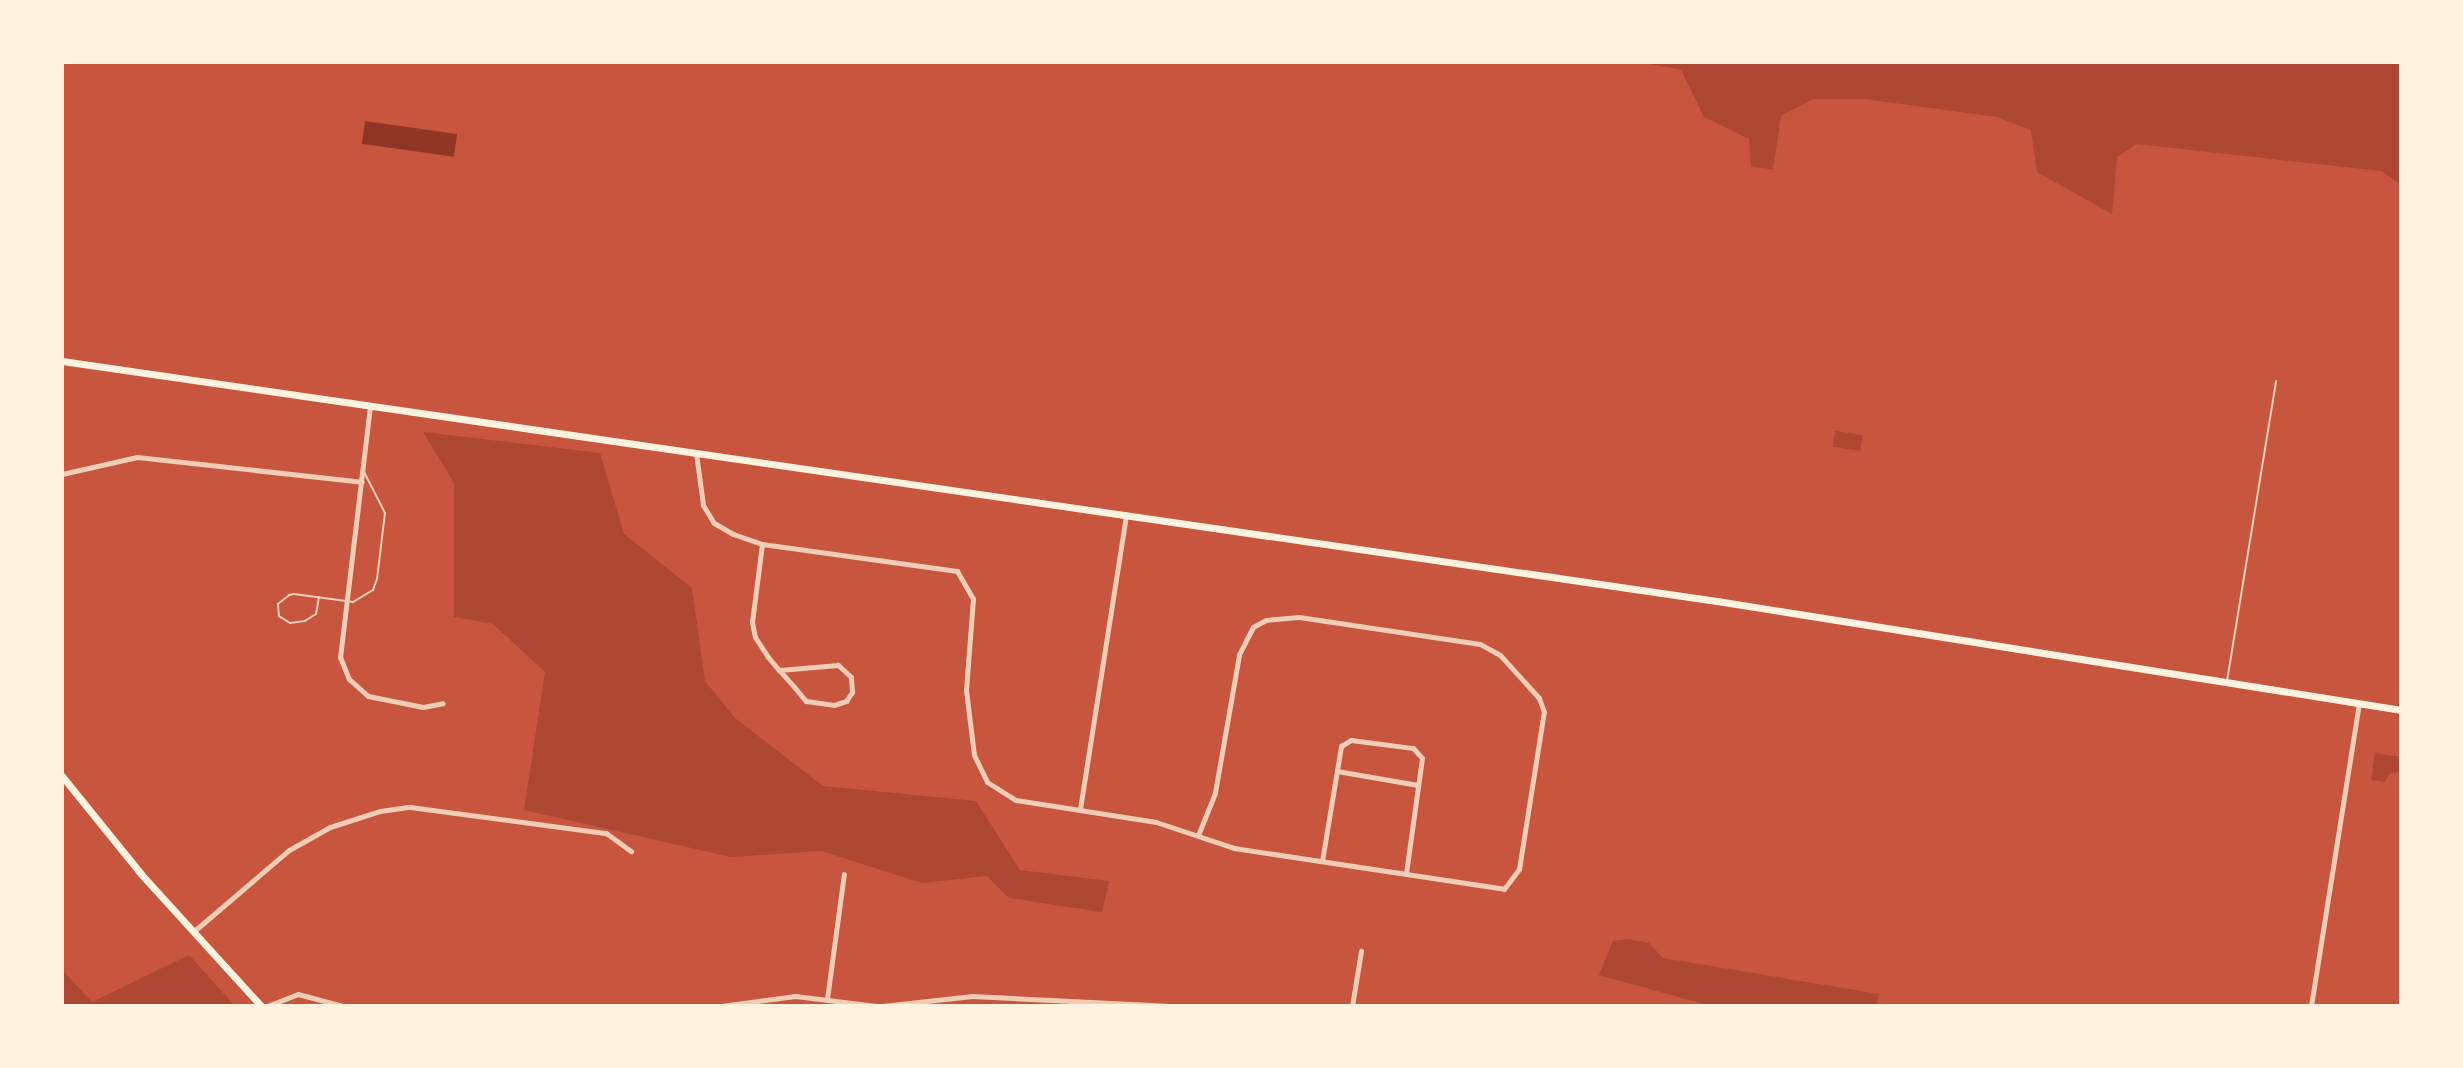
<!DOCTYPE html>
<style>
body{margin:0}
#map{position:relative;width:2463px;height:1068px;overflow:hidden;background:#c8553d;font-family:Spectral,serif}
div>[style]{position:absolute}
.green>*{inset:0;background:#ae4732;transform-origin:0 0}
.water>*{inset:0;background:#8f3625;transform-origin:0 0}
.service>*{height:2px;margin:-1px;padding:0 1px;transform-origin:1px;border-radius:1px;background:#f1ccb7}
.minor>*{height:5px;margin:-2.5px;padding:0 2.5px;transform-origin:2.5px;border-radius:2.5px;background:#f1ccb7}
.secondary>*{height:7px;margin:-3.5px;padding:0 3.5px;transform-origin:3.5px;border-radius:3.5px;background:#fff3e0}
span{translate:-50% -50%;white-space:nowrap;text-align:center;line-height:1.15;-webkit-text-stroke:6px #fff3e0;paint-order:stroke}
.frame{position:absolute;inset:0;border:64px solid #fff3e0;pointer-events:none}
</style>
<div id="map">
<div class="green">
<i style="clip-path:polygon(1640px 62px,2401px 62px,2401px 184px,2381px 171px,2137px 144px,2117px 157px,2112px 214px,2037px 172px,2031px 130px,1997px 117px,1864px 99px,1813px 99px,1781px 116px,1773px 169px,1751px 167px,1749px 139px,1704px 117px,1681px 70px)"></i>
<i style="left:1835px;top:431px;width:28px;height:16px;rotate:8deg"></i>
<i style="clip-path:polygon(423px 432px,600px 453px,624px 534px,692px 588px,705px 681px,735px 718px,823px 786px,976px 801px,1020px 870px,1109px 881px,1102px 912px,1009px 898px,987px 876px,922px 883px,821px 851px,731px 857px,524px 810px,545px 672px,493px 624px,454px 617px,454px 483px)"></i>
<i style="clip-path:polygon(2375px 753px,2401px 757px,2401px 771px,2389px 774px,2385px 782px,2371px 780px)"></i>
<i style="clip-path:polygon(1628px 939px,1649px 943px,1663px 958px,1879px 994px,1877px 1006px,1711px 1006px,1599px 975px,1613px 941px)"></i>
<i style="clip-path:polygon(189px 955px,235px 1006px,62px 1006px,62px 970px,92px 1002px)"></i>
</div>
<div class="water">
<i style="left:365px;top:121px;width:93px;height:23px;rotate:8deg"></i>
</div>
<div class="service">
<i style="left:319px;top:597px;width:17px;rotate:100deg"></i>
<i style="left:316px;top:614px;width:13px;rotate:148deg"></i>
<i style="left:305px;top:621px;width:15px;rotate:172deg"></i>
<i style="left:290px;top:623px;width:13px;rotate:-148deg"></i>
<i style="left:279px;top:616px;width:12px;rotate:-95deg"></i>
<i style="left:278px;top:604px;width:14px;rotate:-39deg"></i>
<i style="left:289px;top:595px;width:5px;rotate:-11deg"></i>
<i style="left:294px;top:594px;width:60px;rotate:7.7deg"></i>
<i style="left:353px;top:602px;width:23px;rotate:-31deg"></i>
<i style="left:373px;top:590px;width:12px;rotate:-70deg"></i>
<i style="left:377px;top:579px;width:66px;rotate:-83.1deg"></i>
<i style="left:385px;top:513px;width:46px;rotate:-117.1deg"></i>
<i style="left:2227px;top:681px;width:304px;rotate:-80.7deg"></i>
</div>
<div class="minor">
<i style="left:370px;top:406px;width:253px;rotate:96.8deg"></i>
<i style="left:340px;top:657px;width:24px;rotate:68deg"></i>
<i style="left:349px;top:679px;width:25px;rotate:42deg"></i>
<i style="left:368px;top:696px;width:56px;rotate:11.3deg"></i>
<i style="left:423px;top:707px;width:20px;rotate:-11deg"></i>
<i style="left:696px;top:453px;width:52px;rotate:82.3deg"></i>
<i style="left:703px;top:505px;width:21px;rotate:59deg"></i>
<i style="left:714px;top:523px;width:22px;rotate:30deg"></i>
<i style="left:733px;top:534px;width:31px;rotate:19deg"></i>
<i style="left:762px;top:544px;width:197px;rotate:7.9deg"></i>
<i style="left:957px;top:571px;width:32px;rotate:60deg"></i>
<i style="left:973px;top:599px;width:91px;rotate:94.4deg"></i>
<i style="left:966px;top:690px;width:65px;rotate:83deg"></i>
<i style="left:974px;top:755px;width:30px;rotate:64deg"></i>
<i style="left:987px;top:782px;width:34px;rotate:32deg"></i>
<i style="left:1016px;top:800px;width:142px;rotate:8.9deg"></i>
<i style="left:1156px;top:822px;width:82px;rotate:18.4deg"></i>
<i style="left:1234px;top:848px;width:273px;rotate:8.6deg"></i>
<i style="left:1504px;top:889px;width:25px;rotate:-53deg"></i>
<i style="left:1519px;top:869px;width:159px;rotate:-81deg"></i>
<i style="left:1544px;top:712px;width:15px;rotate:-110deg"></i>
<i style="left:1539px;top:698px;width:58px;rotate:-132.2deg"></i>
<i style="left:1500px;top:655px;width:23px;rotate:-151deg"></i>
<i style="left:1480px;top:644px;width:183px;rotate:-171.5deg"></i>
<i style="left:1299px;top:617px;width:33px;rotate:175deg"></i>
<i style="left:1266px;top:620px;width:15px;rotate:152deg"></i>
<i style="left:1253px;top:627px;width:31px;rotate:117deg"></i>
<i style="left:1239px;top:655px;width:140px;rotate:99.9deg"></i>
<i style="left:1215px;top:793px;width:45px;rotate:112deg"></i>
<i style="left:62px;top:474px;width:77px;rotate:-12.8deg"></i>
<i style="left:137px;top:457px;width:226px;rotate:6.3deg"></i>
<i style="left:762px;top:544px;width:79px;rotate:97.3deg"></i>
<i style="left:752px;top:622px;width:15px;rotate:79deg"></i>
<i style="left:755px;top:637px;width:24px;rotate:57deg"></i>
<i style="left:768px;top:657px;width:17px;rotate:50deg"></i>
<i style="left:779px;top:670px;width:24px;rotate:48deg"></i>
<i style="left:795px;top:688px;width:17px;rotate:50deg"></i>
<i style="left:806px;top:701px;width:28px;rotate:8deg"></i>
<i style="left:834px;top:705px;width:13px;rotate:-18deg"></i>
<i style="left:846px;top:701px;width:11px;rotate:-56deg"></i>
<i style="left:852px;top:692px;width:15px;rotate:-94deg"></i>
<i style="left:851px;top:677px;width:18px;rotate:-137deg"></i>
<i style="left:838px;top:665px;width:59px;rotate:175.2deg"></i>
<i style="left:1337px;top:771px;width:82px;rotate:9.8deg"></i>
<i style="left:1080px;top:809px;width:298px;rotate:-81.1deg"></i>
<i style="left:1322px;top:861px;width:117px;rotate:-80.6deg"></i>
<i style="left:1341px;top:746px;width:12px;rotate:-31deg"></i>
<i style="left:1351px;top:740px;width:63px;rotate:7.4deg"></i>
<i style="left:1413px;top:748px;width:13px;rotate:48deg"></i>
<i style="left:1422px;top:758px;width:117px;rotate:97.9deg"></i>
<i style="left:193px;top:932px;width:126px;rotate:-40.5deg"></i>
<i style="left:289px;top:850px;width:47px;rotate:-29.3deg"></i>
<i style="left:330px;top:827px;width:52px;rotate:-17.7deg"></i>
<i style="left:380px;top:811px;width:30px;rotate:-8deg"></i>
<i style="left:410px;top:807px;width:198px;rotate:7.6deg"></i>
<i style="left:606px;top:833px;width:31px;rotate:36deg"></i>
<i style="left:827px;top:999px;width:126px;rotate:-82.3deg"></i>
<i style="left:267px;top:1006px;width:33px;rotate:-21deg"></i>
<i style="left:298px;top:994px;width:47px;rotate:14.9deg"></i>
<i style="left:721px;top:1006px;width:75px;rotate:-7.7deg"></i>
<i style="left:795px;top:996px;width:82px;rotate:7deg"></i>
<i style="left:882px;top:1006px;width:91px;rotate:-6.3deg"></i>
<i style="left:972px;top:996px;width:195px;rotate:2.9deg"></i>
<i style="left:1352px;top:1006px;width:56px;rotate:-80.7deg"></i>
<i style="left:2311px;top:1006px;width:307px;rotate:-81deg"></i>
</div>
<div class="secondary">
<i style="left:62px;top:361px;width:1672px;rotate:8.25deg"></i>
<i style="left:1717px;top:601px;width:693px;rotate:9.05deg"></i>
<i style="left:62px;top:776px;width:126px;rotate:51.1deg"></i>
<i style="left:141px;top:874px;width:178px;rotate:47.7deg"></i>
</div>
<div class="frame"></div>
</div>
